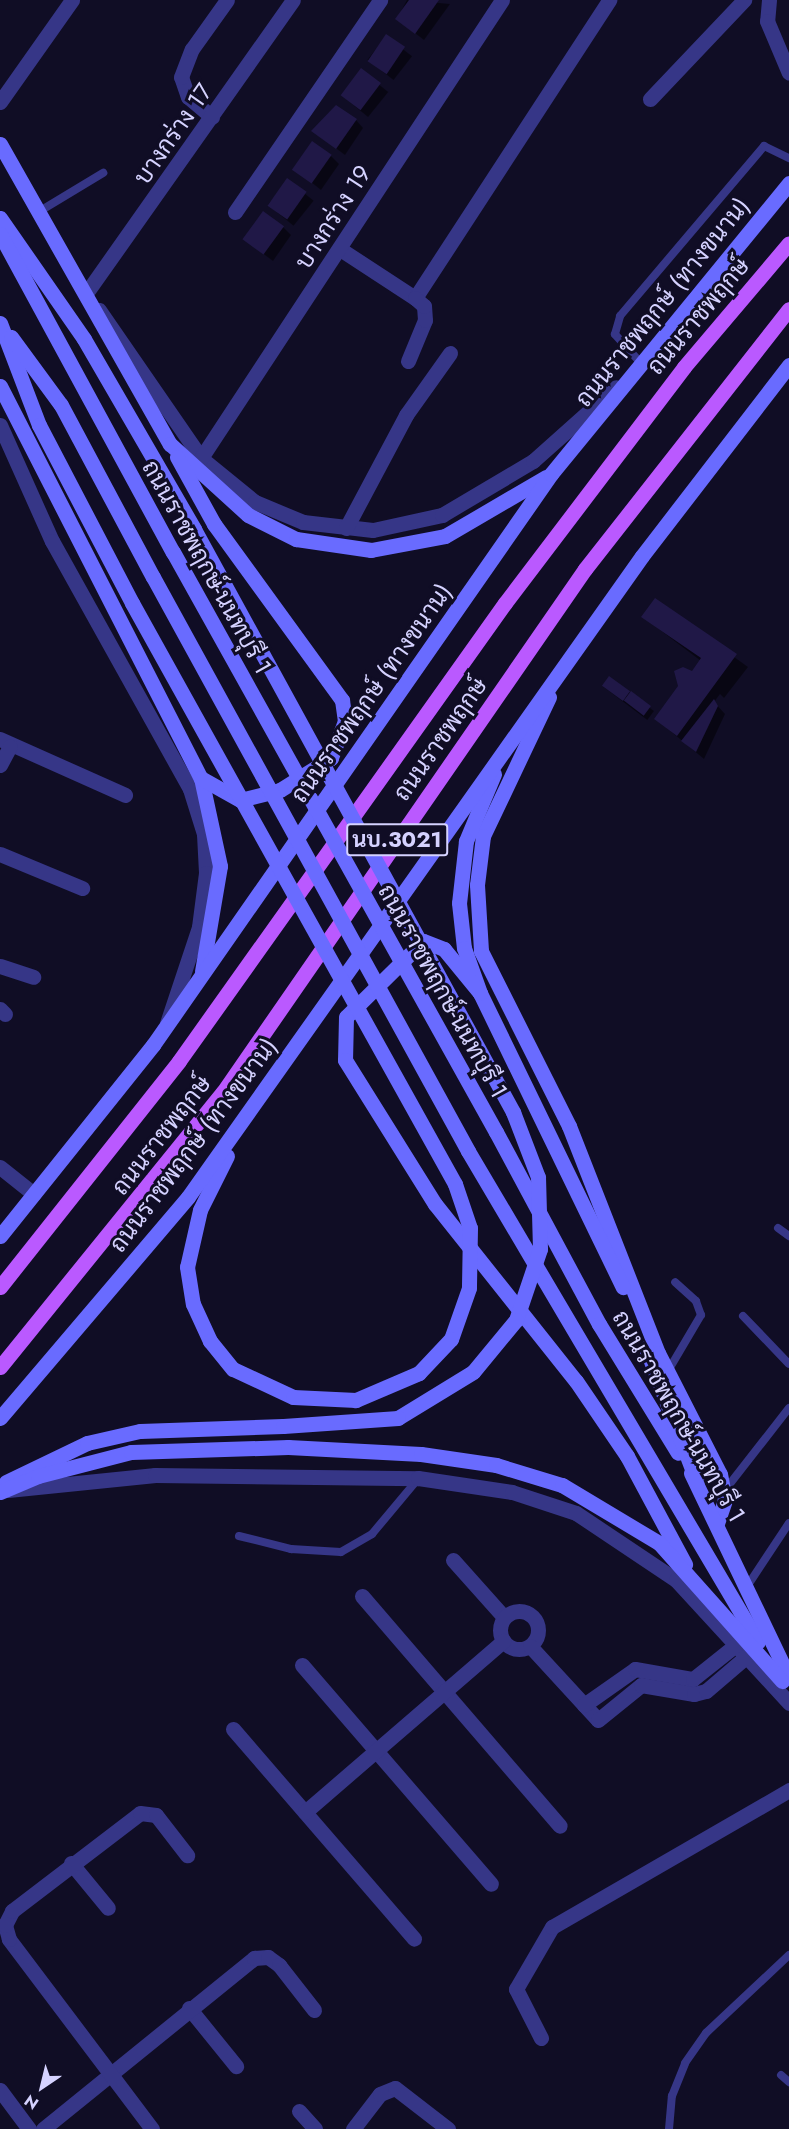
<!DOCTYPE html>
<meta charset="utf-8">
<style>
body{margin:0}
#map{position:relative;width:789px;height:2129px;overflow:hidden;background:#100d25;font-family:Jost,Sarabun,sans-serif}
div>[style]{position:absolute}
.shadow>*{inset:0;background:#0007;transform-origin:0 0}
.building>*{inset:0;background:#201847;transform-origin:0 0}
.service>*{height:8px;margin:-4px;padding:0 4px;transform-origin:4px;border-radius:4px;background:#363687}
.minor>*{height:15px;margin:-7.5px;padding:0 7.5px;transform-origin:7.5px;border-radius:7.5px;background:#363687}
.minor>.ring{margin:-7.5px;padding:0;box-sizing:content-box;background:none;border:15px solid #363687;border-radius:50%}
.secondary>*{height:15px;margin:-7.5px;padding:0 7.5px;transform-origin:7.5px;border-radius:7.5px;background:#696bff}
.primary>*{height:15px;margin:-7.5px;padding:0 7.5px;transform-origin:7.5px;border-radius:7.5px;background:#ba59ff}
.secondary-bridge>*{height:15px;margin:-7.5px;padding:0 7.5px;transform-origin:7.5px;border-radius:7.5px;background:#696bff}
span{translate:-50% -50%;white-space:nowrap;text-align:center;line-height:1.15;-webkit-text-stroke:6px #100d25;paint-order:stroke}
.shield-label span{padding:2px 4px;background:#100d25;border:2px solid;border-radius:4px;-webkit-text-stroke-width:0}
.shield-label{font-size:22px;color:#d5d2ff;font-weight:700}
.street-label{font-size:24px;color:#d5d2ff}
.north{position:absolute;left:12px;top:2057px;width:60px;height:60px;-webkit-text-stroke:4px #100d25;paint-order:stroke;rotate:215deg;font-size:16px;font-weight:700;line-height:24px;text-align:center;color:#d5d2ff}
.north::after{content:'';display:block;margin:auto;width:21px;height:27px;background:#d5d2ff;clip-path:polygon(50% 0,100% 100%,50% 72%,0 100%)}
</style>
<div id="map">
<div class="shadow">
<i style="clip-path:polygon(407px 0,450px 4px,424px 40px,397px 19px)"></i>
<i style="left:386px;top:36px;width:33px;height:30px;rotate:38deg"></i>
<i style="left:361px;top:70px;width:35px;height:32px;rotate:39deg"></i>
<i style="clip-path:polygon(356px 120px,363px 128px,345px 155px,313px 131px)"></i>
<i style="clip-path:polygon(331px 156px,339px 164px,321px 190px,295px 169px)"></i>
<i style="left:288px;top:180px;width:33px;height:32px;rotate:39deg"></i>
<i style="clip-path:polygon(283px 227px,291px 235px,273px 261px,245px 240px)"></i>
<i style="clip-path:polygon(655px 600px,748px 667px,724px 698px,720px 694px,714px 702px,725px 714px,704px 759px,656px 719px,701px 661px,643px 617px)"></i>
<i style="left:610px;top:678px;width:55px;height:11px;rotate:37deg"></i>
</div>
<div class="building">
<i style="clip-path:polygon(409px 0,439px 0,415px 34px,395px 19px)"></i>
<i style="left:386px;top:34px;width:23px;height:33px;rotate:34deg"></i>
<i style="left:361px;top:68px;width:25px;height:34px;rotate:37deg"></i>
<i style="clip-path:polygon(336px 105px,357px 119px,336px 149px,311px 131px)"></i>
<i style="left:312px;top:141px;width:24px;height:35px;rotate:35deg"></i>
<i style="left:287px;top:178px;width:24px;height:34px;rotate:35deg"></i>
<i style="left:263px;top:211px;width:26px;height:35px;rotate:36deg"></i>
<i style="clip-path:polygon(655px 598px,737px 654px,677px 736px,654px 719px,678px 686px,674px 671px,683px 667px,692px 671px,701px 658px,641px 617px)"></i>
<i style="left:609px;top:676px;width:26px;height:12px;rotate:36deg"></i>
<i style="left:631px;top:691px;width:25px;height:12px;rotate:37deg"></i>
<i style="clip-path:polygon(714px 699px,718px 706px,696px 752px,681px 741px)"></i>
</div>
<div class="service">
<i style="left:40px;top:211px;width:74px;rotate:-31.1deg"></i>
<i style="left:639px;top:361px;width:36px;rotate:-132deg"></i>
<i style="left:615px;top:334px;width:19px;rotate:-74deg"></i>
<i style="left:620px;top:316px;width:223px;rotate:-49.7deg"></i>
<i style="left:764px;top:146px;width:28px;rotate:26deg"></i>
<i style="left:778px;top:1228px;width:14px;rotate:36deg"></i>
<i style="left:743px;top:1316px;width:66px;rotate:46.2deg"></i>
<i style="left:668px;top:1371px;width:65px;rotate:-59.5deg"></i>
<i style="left:701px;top:1315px;width:15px;rotate:-110deg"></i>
<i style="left:696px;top:1301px;width:28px;rotate:-138deg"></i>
<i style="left:725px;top:1490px;width:104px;rotate:-52deg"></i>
<i style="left:239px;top:1536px;width:54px;rotate:14deg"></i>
<i style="left:291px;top:1549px;width:50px;rotate:3.4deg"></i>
<i style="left:341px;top:1552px;width:36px;rotate:-30deg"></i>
<i style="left:372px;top:1534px;width:72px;rotate:-50.1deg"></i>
<i style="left:748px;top:1585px;width:74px;rotate:-56.5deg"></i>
<i style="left:781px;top:2075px;width:11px;rotate:41deg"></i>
<i style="left:669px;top:2129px;width:33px;rotate:-85deg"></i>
<i style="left:672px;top:2096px;width:35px;rotate:-68deg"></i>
<i style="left:685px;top:2063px;width:37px;rotate:-55deg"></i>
<i style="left:706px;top:2033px;width:114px;rotate:-43.2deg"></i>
</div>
<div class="minor">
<i style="left:769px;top:0;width:21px;rotate:95deg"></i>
<i style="left:767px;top:21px;width:56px;rotate:67.1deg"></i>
<i style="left:650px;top:99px;width:137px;rotate:-46.5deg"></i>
<i style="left:0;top:102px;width:125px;rotate:-54.8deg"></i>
<i style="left:212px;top:117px;width:31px;rotate:-140deg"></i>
<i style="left:188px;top:97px;width:21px;rotate:-109deg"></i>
<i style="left:181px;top:77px;width:30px;rotate:-69deg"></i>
<i style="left:192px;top:49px;width:60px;rotate:-54.5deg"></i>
<i style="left:235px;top:212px;width:257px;rotate:-55.6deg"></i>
<i style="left:340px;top:249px;width:90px;rotate:33.2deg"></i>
<i style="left:415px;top:298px;width:356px;rotate:-56.9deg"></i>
<i style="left:87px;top:292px;width:357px;rotate:-54.8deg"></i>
<i style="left:99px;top:310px;width:180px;rotate:55.4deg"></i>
<i style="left:201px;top:458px;width:70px;rotate:39.2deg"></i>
<i style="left:255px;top:502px;width:52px;rotate:22.6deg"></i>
<i style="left:303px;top:522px;width:70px;rotate:6.5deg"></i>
<i style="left:373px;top:530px;width:71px;rotate:-12.3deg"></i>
<i style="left:442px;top:515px;width:106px;rotate:-30.7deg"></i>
<i style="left:533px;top:461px;width:111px;rotate:-41.7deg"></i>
<i style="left:408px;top:361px;width:44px;rotate:-67.5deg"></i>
<i style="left:425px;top:320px;width:14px;rotate:-94deg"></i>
<i style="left:424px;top:306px;width:12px;rotate:-138deg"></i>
<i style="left:0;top:425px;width:127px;rotate:65.9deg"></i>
<i style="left:52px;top:541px;width:284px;rotate:60.9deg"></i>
<i style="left:190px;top:789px;width:47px;rotate:72.7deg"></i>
<i style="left:204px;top:834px;width:39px;rotate:87deg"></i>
<i style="left:206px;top:873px;width:54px;rotate:97.4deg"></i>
<i style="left:199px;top:927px;width:101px;rotate:108.4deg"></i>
<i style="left:201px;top:458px;width:548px;rotate:-56.69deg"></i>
<i style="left:346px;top:528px;width:128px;rotate:-62deg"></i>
<i style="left:406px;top:415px;width:76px;rotate:-54.6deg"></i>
<i style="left:0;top:739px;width:137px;rotate:24.1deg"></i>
<i style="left:0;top:765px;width:21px;rotate:-62deg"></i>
<i style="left:0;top:854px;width:89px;rotate:22.5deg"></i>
<i style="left:0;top:966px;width:35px;rotate:18deg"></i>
<i style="left:0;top:1009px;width:7px;rotate:45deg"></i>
<i style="left:0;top:1167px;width:43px;rotate:38.5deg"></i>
<i style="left:8px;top:1490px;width:148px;rotate:-5.8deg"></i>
<i style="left:155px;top:1475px;width:263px;rotate:0.7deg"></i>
<i style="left:418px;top:1478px;width:95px;rotate:8.5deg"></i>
<i style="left:512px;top:1492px;width:67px;rotate:18.2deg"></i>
<i style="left:576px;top:1513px;width:120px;rotate:33.8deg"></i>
<i style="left:676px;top:1580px;width:167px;rotate:47.4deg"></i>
<i style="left:453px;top:1560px;width:76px;rotate:48.2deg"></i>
<i style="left:362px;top:1596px;width:303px;rotate:49.3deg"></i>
<i class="ring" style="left:500px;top:1611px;width:23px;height:23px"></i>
<i style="left:530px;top:1646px;width:100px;rotate:47.4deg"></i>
<i style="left:598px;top:1720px;width:55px;rotate:-39.1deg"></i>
<i style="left:641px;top:1685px;width:54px;rotate:9.6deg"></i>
<i style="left:694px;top:1694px;width:12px;rotate:-14deg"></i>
<i style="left:706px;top:1691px;width:55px;rotate:-40.6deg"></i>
<i style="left:302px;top:1665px;width:289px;rotate:49.2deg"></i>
<i style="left:584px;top:1705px;width:62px;rotate:-35.2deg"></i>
<i style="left:635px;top:1669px;width:59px;rotate:9.8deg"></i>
<i style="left:693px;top:1679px;width:56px;rotate:-38.5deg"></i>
<i style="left:233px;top:1729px;width:277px;rotate:49.2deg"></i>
<i style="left:305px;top:1812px;width:262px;rotate:-40.8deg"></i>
<i style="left:71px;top:1863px;width:58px;rotate:50.6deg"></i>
<i style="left:189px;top:2008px;width:75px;rotate:51deg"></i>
<i style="left:541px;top:2038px;width:55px;rotate:-117deg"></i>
<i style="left:516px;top:1989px;width:72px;rotate:-59.9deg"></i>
<i style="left:552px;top:1927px;width:274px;rotate:-30deg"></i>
<i style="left:0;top:2090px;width:49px;rotate:53.4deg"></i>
<i style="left:299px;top:2111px;width:24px;rotate:48deg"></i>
<i style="left:43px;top:2129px;width:272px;rotate:-39deg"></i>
<i style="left:254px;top:1958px;width:14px;rotate:-4deg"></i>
<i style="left:268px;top:1957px;width:14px;rotate:36deg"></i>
<i style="left:279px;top:1965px;width:57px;rotate:52.1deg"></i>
<i style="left:152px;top:2129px;width:238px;rotate:-127deg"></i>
<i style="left:9px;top:1939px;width:15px;rotate:-106deg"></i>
<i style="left:5px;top:1925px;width:16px;rotate:-63deg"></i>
<i style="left:12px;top:1911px;width:161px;rotate:-37.4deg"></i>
<i style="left:140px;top:1813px;width:16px;rotate:7deg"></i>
<i style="left:156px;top:1815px;width:51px;rotate:52.2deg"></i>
<i style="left:353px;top:2129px;width:44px;rotate:-52.4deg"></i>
<i style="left:380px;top:2094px;width:16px;rotate:-22deg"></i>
<i style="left:395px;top:2088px;width:67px;rotate:37.7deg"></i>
</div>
<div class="secondary">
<i style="left:0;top:144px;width:345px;rotate:60.5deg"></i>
<i style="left:170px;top:444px;width:105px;rotate:42.3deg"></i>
<i style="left:248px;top:515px;width:54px;rotate:26.6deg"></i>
<i style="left:296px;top:539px;width:76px;rotate:8.3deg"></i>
<i style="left:371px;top:550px;width:75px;rotate:-10.7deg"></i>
<i style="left:445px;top:536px;width:117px;rotate:-30.3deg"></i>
<i style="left:0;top:218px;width:147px;rotate:55.2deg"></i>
<i style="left:84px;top:339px;width:220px;rotate:59.9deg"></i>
<i style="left:0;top:234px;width:362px;rotate:61.5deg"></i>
<i style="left:0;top:323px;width:109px;rotate:69.1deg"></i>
<i style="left:39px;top:425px;width:201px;rotate:62.4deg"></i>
<i style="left:11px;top:337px;width:84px;rotate:53.7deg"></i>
<i style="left:61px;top:405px;width:195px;rotate:61.9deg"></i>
<i style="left:0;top:386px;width:441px;rotate:62.9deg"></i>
<i style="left:201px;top:778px;width:90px;rotate:77.8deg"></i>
<i style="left:220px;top:866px;width:107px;rotate:99.7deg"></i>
<i style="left:177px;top:457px;width:77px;rotate:61.1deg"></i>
<i style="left:214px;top:524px;width:218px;rotate:54deg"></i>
<i style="left:342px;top:700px;width:21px;rotate:82deg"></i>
<i style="left:345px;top:721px;width:40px;rotate:111deg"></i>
<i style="left:331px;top:758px;width:60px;rotate:147.9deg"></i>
<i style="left:280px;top:790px;width:41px;rotate:166deg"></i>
<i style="left:240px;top:800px;width:45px;rotate:-150.6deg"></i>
<i style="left:549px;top:697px;width:154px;rotate:115.4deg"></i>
<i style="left:483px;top:836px;width:49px;rotate:97deg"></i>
<i style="left:477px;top:885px;width:66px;rotate:86.5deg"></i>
<i style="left:481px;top:951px;width:196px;rotate:63.3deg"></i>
<i style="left:569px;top:1126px;width:244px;rotate:68.6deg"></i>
<i style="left:658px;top:1353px;width:136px;rotate:62.9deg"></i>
<i style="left:720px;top:1474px;width:26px;rotate:79deg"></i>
<i style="left:725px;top:1500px;width:24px;rotate:109deg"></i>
<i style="left:494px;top:774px;width:73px;rotate:112.7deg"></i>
<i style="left:466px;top:841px;width:62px;rotate:96.4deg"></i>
<i style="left:459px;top:903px;width:45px;rotate:83.7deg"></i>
<i style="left:464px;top:948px;width:48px;rotate:70.4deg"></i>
<i style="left:480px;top:993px;width:327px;rotate:64.1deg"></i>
<i style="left:480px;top:993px;width:57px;rotate:-129.3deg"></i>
<i style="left:444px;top:949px;width:22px;rotate:-159deg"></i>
<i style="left:423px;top:941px;width:108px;rotate:135.4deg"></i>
<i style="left:346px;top:1017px;width:43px;rotate:91.3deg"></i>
<i style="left:345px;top:1060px;width:170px;rotate:58deg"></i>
<i style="left:435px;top:1204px;width:226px;rotate:51.5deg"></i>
<i style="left:576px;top:1381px;width:91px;rotate:55.8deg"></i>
<i style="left:627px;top:1456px;width:123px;rotate:61.8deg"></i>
<i style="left:496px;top:1132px;width:218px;rotate:61.8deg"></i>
<i style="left:599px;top:1324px;width:151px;rotate:58.5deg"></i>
<i style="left:468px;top:1151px;width:570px;rotate:59.43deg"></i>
<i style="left:227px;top:1156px;width:60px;rotate:116.6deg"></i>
<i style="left:200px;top:1210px;width:58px;rotate:102.8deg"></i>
<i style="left:187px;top:1267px;width:37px;rotate:81deg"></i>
<i style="left:193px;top:1304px;width:41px;rotate:65.3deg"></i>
<i style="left:210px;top:1341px;width:36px;rotate:51deg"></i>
<i style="left:233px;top:1369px;width:66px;rotate:25deg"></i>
<i style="left:0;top:1236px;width:245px;rotate:-51.3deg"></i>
<i style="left:153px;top:1045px;width:696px;rotate:-55.12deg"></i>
<i style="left:551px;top:474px;width:376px;rotate:-50.7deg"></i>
<i style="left:646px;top:1348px;width:143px;rotate:69.2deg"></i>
<i style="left:0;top:1418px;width:290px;rotate:-49.6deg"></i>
<i style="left:188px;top:1197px;width:785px;rotate:-54.69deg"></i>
<i style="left:642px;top:556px;width:241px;rotate:-52.4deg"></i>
<i style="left:691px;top:1473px;width:227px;rotate:64.4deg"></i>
<i style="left:6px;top:1482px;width:90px;rotate:-25.7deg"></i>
<i style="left:87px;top:1443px;width:54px;rotate:-12.8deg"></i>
<i style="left:140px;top:1431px;width:143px;rotate:-2deg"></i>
<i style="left:0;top:1492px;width:41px;rotate:-22.8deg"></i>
<i style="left:38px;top:1476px;width:96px;rotate:-14.5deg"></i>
<i style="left:131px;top:1452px;width:157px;rotate:-1.8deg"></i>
<i style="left:288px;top:1447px;width:133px;rotate:3deg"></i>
<i style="left:421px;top:1454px;width:76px;rotate:8.3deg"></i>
<i style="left:496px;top:1465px;width:69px;rotate:16.9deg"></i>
<i style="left:562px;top:1485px;width:113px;rotate:30.9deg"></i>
<i style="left:659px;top:1543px;width:185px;rotate:48.3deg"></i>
</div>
<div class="primary">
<i style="left:0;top:1287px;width:288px;rotate:-51.6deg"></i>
<i style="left:179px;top:1061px;width:562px;rotate:-54.56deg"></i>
<i style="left:505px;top:603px;width:296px;rotate:-52.8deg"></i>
<i style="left:684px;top:367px;width:162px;rotate:-49.7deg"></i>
<i style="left:0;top:1367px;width:354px;rotate:-51deg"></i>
<i style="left:223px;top:1092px;width:636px;rotate:-55.31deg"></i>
<i style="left:585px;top:569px;width:330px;rotate:-51.9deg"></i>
</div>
<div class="secondary-bridge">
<i style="left:194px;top:529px;width:665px;rotate:61.31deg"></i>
<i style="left:513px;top:1112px;width:70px;rotate:69deg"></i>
<i style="left:538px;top:1177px;width:72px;rotate:88.4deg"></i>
<i style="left:540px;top:1249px;width:75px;rotate:108.7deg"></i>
<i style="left:516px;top:1320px;width:67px;rotate:129.6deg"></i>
<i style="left:473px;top:1372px;width:88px;rotate:148.5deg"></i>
<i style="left:398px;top:1418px;width:115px;rotate:176deg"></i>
<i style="left:173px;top:552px;width:664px;rotate:60.89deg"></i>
<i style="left:153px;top:577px;width:655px;rotate:61.24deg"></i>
<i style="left:132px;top:603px;width:665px;rotate:60.93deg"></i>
<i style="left:455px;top:1184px;width:46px;rotate:71.2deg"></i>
<i style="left:470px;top:1228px;width:60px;rotate:91deg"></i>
<i style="left:469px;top:1288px;width:54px;rotate:109.4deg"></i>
<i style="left:451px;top:1339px;width:47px;rotate:133.3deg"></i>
<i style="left:419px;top:1373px;width:69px;rotate:156.8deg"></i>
<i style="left:356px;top:1400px;width:63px;rotate:-177.3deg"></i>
</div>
<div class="shield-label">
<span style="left:397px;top:840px">นบ.3021</span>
</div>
<div class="street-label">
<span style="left:173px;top:134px;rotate:-55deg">บางกร่าง 17</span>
<span style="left:333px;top:217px;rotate:-57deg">บางกร่าง 19</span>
<span style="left:662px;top:302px;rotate:-51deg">ถนนราชพฤกษ์ (ทางขนาน)</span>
<span style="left:698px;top:316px;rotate:-50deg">ถนนราชพฤกษ์</span>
<span style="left:207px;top:567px;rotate:61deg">ถนนราชพฤกษ์-นนทบุรี 1</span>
<span style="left:371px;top:693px;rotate:-55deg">ถนนราชพฤกษ์ (ทางขนาน)</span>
<span style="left:440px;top:739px;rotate:-55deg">ถนนราชพฤกษ์</span>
<span style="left:443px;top:991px;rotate:61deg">ถนนราชพฤกษ์-นนทบุรี 1</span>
<span style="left:161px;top:1135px;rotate:-52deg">ถนนราชพฤกษ์</span>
<span style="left:193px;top:1145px;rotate:-53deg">ถนนราชพฤกษ์ (ทางขนาน)</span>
<span style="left:679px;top:1416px;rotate:60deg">ถนนราชพฤกษ์-นนทบุรี 1</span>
</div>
<div class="north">N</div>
</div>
